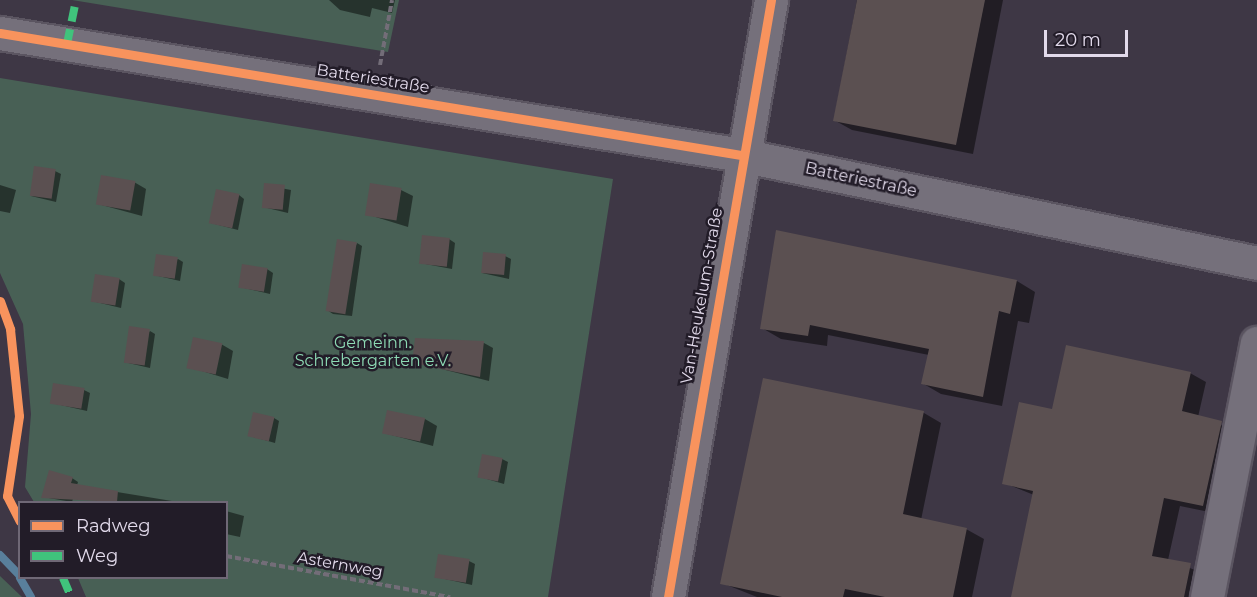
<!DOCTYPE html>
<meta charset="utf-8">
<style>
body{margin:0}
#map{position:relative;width:1257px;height:597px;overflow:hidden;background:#3e3745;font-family:Montserrat,sans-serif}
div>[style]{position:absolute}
.green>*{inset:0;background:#486055}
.shadow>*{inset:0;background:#0007}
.stream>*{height:8px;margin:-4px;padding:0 4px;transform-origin:4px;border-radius:4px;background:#597f9b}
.building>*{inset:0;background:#5b5051;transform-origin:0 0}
.path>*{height:4px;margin-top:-2px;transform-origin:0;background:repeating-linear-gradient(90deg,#736d78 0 6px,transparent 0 9px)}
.roads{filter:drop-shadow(2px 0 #5b5561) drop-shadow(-2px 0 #5b5561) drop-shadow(0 2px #5b5561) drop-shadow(0 -2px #5b5561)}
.minor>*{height:33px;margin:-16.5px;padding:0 16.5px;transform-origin:16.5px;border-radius:16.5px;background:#75707b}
.quiet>*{height:8px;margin-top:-4px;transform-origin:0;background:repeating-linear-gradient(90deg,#40c37c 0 15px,transparent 0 23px)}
.cycleway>*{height:9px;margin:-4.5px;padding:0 4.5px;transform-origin:4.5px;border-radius:4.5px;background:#f8935d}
span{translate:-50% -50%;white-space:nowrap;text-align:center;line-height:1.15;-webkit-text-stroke:5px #221c28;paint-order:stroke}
.street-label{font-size:16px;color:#e2daeb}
.park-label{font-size:16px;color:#8ddab4}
.legend{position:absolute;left:18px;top:501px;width:210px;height:78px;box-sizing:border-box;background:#221c28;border:2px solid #6f6876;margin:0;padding:8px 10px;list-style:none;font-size:18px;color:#e2daeb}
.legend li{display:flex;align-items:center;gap:12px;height:30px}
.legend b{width:30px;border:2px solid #6f6876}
.scale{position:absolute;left:1044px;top:30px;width:84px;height:27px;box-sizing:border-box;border:3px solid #e2daeb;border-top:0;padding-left:8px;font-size:18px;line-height:21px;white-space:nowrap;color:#e2daeb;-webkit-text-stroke:4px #221c28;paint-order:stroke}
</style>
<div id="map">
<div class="green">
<i style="clip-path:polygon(72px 0,399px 0,388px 52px)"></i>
<i style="clip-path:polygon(0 78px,613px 179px,548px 597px,86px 597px,78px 578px,226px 578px,226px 502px,34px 502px,25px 487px,31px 414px,23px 324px,0 273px)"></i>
<i style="clip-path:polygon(0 576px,22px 597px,0 597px)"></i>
</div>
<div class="shadow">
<i style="clip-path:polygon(329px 0,395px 0,392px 13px,372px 8px,370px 17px,340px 10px)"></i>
<i style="clip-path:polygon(857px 0,1003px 0,973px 154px,852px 130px,834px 120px)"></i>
<i style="clip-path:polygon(55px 171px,61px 174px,56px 202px,31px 196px)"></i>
<i style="clip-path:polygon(134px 182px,146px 189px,142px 216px,98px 204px)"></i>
<i style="clip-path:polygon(0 185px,16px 190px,10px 213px,0 211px)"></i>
<i style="clip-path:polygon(265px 185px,291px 190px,288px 213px,263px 207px)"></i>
<i style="clip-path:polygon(401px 190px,413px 196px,408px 227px,366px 214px)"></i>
<i style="clip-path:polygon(239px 195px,244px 199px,238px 230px,211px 223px)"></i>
<i style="clip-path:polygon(449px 239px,455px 243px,452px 269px,420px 263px)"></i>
<i style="clip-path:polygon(357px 243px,362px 246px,352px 316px,333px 314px,327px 310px)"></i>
<i style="clip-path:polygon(505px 256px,511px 259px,509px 279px,482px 273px)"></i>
<i style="clip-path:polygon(178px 259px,183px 262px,180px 281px,154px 275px)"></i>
<i style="clip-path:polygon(267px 269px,273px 273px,270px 294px,240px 287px)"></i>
<i style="clip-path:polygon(119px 279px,125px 283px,121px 308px,92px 301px)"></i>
<i style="clip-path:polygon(1017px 281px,1035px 292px,1029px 323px,1018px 321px,1002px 406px,941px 394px,922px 383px,929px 355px,828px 335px,827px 346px,781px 339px,762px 328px)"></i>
<i style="clip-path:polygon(150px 331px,155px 334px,150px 368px,124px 362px)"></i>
<i style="clip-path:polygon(484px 343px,493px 348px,489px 381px,414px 362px)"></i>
<i style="clip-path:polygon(221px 344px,233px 351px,228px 379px,189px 367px)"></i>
<i style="clip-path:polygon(1190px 373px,1206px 382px,1198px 417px,1237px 431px,1219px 514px,1180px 506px,1168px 560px,1206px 574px,1201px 597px,1013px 597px,1034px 495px,1004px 483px,1054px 411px)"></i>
<i style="clip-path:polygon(764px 380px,924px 413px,941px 423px,921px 520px,966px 529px,984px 539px,972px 597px,757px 597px,722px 583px)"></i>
<i style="clip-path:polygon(84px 390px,90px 393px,87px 411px,52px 403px)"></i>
<i style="clip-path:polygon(274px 418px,279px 421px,275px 443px,250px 436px)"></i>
<i style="clip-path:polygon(425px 419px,437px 426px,433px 446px,384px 433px)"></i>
<i style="clip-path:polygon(502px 459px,508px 462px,504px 484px,480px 477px)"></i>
<i style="clip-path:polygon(72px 478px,78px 482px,72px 502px,43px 497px)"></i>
<i style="clip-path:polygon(111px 491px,178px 502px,110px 502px)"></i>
<i style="clip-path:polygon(226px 511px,244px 516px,240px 537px,226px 534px)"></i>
<i style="clip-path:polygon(469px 561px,475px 564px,472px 585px,436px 577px)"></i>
</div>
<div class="stream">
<i style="left:0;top:555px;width:29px;rotate:46deg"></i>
<i style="left:20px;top:578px;width:22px;rotate:60deg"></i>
</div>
<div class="building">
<i style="clip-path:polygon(857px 0,985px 0,956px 145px,833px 121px)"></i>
<i style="left:34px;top:166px;width:22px;height:30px;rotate:8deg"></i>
<i style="left:101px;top:175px;width:35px;height:30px;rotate:10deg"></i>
<i style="left:264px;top:183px;width:21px;height:25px;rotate:5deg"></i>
<i style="left:370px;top:183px;width:32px;height:33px;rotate:9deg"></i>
<i style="left:216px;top:189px;width:24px;height:35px;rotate:12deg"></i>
<i style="clip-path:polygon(776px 230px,1017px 280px,1010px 314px,999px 311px,983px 397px,921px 384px,929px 349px,810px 325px,808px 336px,760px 329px)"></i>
<i style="left:422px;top:235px;width:28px;height:29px;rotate:6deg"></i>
<i style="left:337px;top:239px;width:20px;height:73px;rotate:9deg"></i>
<i style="left:483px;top:252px;width:23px;height:21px;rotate:5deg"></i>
<i style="left:156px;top:254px;width:22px;height:22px;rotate:8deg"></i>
<i style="left:242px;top:264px;width:26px;height:24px;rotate:9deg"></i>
<i style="left:95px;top:274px;width:25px;height:28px;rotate:9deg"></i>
<i style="left:129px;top:326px;width:21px;height:37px;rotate:8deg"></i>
<i style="left:193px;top:337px;width:30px;height:32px;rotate:12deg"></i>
<i style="clip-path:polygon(415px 338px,484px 341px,480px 377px,412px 363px)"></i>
<i style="clip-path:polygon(1066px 345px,1191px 372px,1182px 411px,1222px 421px,1203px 506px,1164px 498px,1152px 556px,1191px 563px,1184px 597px,1011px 597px,1033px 491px,1002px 484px,1019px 402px,1052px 409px)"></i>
<i style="clip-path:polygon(763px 378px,924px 411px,903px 514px,967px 528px,953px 597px,885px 597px,845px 589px,843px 597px,782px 597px,720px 584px)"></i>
<i style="left:53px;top:383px;width:32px;height:21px;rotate:9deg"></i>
<i style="left:387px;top:410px;width:39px;height:24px;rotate:12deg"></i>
<i style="left:253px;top:412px;width:22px;height:25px;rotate:13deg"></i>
<i style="left:482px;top:454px;width:21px;height:24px;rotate:11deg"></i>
<i style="clip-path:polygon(49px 470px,73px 477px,71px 483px,118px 491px,117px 502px,41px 498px)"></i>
<i style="left:438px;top:554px;width:32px;height:24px;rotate:9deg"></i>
</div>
<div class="path">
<i style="left:380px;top:65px;width:66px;rotate:-79.5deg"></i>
<i style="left:18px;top:518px;width:2px;rotate:27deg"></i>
<i style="left:226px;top:556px;width:228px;rotate:10.4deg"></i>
</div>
<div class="roads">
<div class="minor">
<i style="left:0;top:33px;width:751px;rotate:9.35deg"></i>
<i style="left:741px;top:155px;width:527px;rotate:11.82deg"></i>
<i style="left:668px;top:597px;width:606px;rotate:-80.21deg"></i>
<i style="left:1207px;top:597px;width:259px;rotate:-78.9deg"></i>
</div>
</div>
<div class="quiet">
<i style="left:67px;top:44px;width:45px;rotate:-78.4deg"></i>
<i style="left:63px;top:578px;width:21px;rotate:67deg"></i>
</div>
<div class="cycleway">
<i style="left:0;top:33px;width:751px;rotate:9.35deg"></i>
<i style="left:0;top:301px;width:30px;rotate:70deg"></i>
<i style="left:10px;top:329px;width:87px;rotate:84.1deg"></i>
<i style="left:19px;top:416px;width:81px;rotate:98.5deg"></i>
<i style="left:7px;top:496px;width:28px;rotate:63deg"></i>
<i style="left:668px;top:597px;width:606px;rotate:-80.21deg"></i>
</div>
<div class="street-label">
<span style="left:373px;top:79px;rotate:9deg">Batteriestraße</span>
<span style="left:861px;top:180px;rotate:12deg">Batteriestraße</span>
<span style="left:702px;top:296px;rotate:-80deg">Van-Heukelum-Straße</span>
<span style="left:340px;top:565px;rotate:10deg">Asternweg</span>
</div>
<div class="park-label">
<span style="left:373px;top:352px">Gemeinn.<br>Schrebergarten e.V.</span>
</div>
<ul class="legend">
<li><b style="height:8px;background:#f8935d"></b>Radweg</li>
<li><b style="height:8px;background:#40c37c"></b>Weg</li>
</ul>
<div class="scale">20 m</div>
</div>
